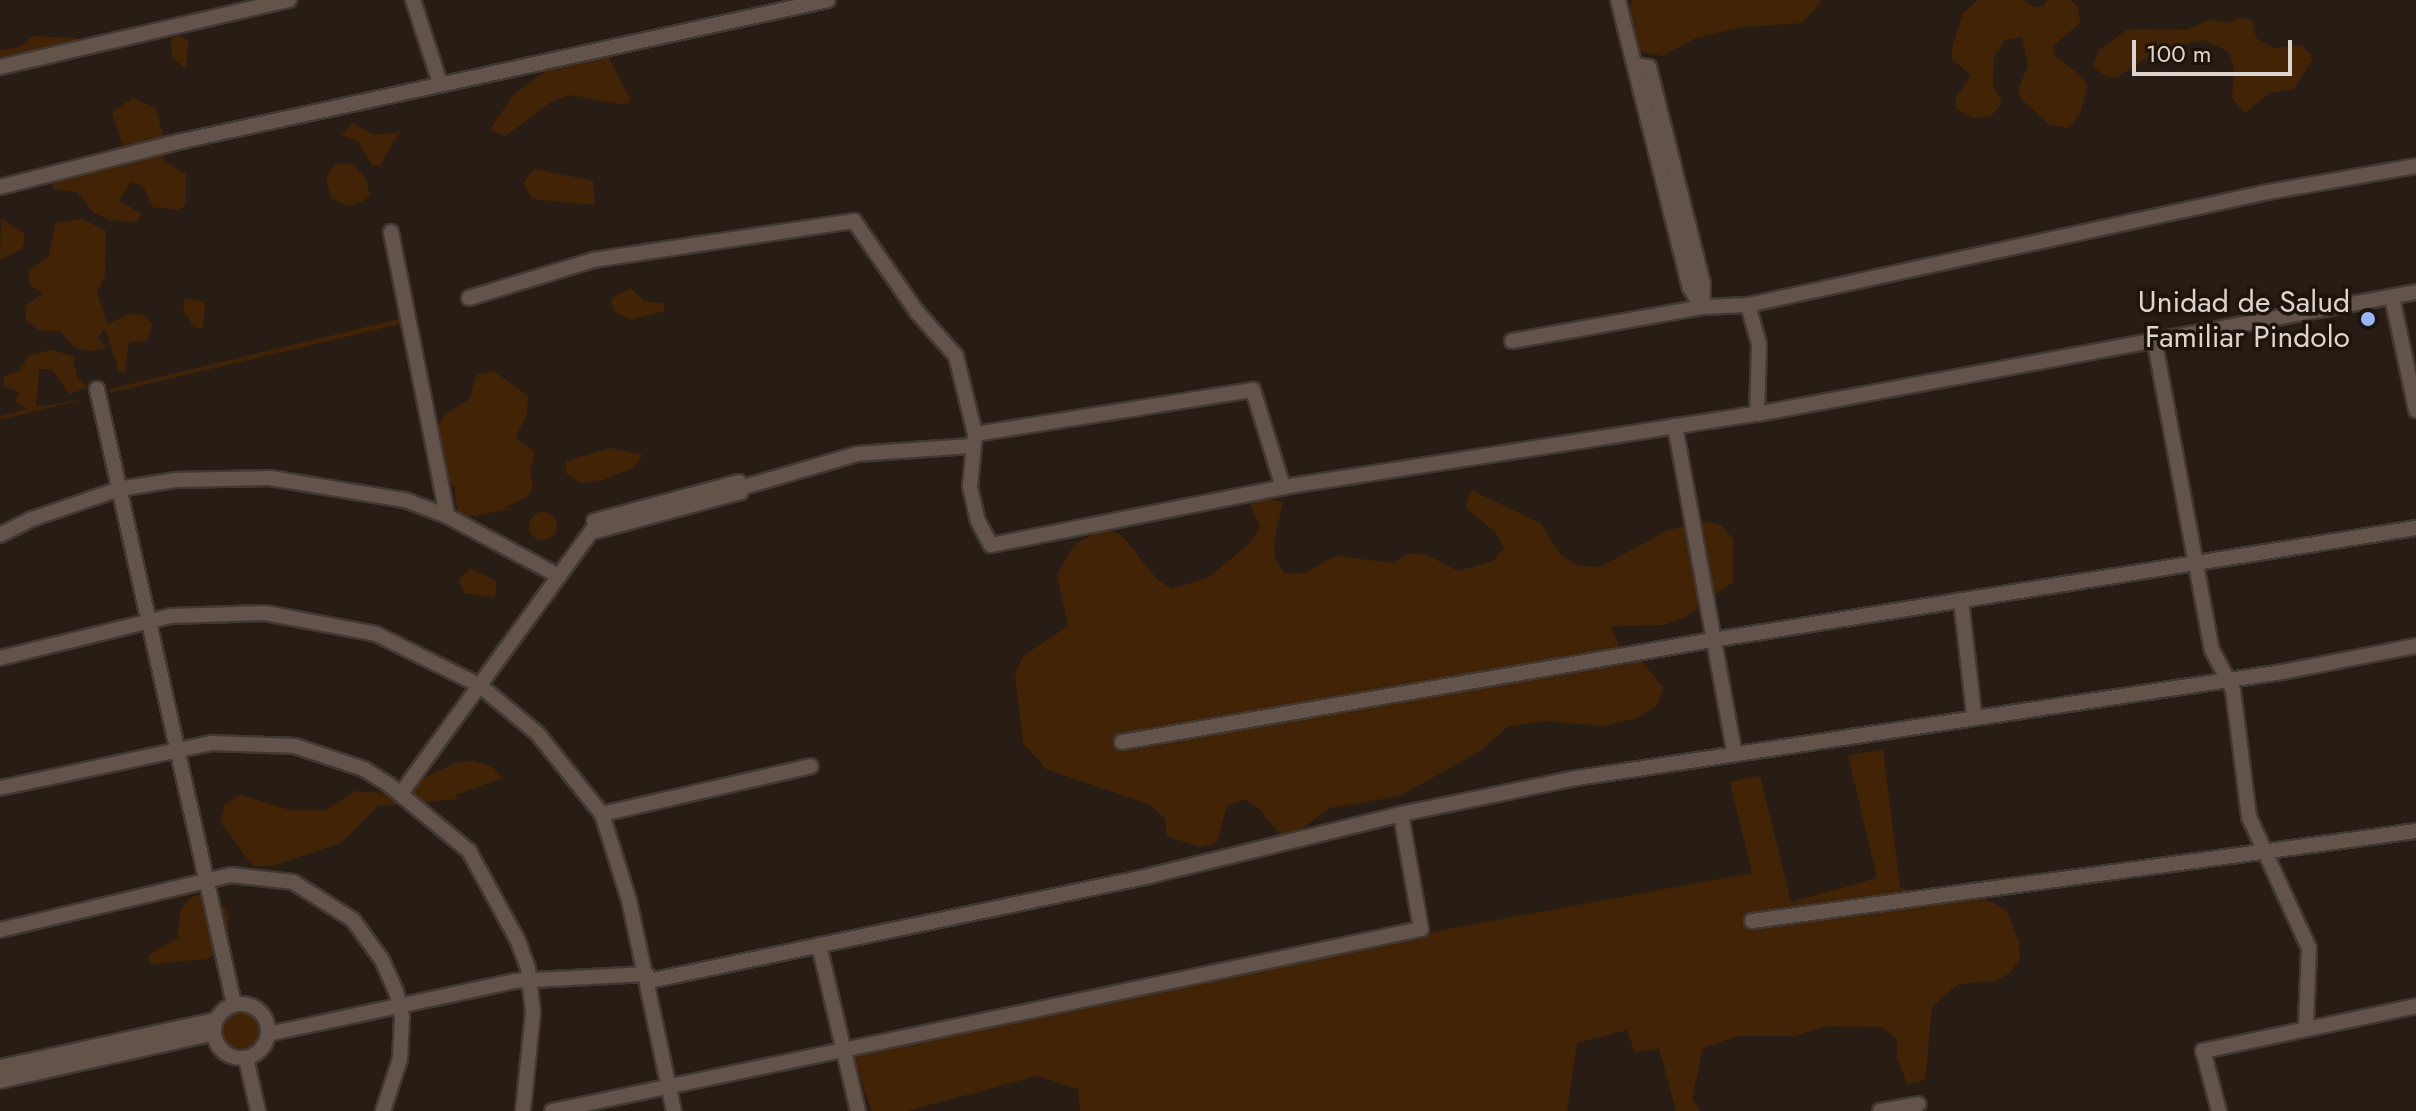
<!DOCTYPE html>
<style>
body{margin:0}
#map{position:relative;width:2416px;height:1111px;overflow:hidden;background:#281d14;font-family:Jost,sans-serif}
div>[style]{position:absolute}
.green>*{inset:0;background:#422306}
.round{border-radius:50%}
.roads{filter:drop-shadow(2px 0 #423833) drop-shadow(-2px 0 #423833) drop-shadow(0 2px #423833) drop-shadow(0 -2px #423833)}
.minor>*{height:14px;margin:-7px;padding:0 7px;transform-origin:7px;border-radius:7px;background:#62544a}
.minor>.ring{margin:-7px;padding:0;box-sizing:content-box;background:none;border:14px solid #62544a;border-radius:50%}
.dots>*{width:22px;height:22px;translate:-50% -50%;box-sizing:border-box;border:4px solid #1e140b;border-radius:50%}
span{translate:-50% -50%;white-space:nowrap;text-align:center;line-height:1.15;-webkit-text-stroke:7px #1e140b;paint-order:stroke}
.poi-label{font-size:30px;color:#dcd4ce}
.right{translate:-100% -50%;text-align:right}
.scale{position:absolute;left:2132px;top:40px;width:160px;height:36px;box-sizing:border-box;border:4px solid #dcd4ce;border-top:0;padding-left:10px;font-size:24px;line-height:28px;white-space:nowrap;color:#dcd4ce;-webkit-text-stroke:6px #1e140b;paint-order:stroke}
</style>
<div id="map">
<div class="green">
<i style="clip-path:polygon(1632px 0,1820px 0,1821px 3px,1802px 23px,1741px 27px,1696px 38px,1663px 56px,1637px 50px,1628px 13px)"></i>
<i style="clip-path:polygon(1978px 0,2023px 0,2035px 7px,2043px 7px,2047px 0,2071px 0,2078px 7px,2080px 23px,2053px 46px,2054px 55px,2084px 78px,2087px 86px,2080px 114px,2069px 128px,2050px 125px,2021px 99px,2018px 90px,2028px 66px,2022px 37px,2005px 40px,1994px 57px,1993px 86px,2002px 101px,1997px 109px,1991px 116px,1973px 118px,1956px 109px,1955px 99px,1971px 75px,1951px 59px,1952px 48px,1963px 13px)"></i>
<i style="clip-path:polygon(2243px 17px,2252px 21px,2256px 38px,2274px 48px,2302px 45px,2313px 59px,2294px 89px,2270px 93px,2245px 113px,2232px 98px,2234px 68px,2229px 52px,2204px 40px,2156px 51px,2118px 77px,2107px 77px,2093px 67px,2099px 50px,2128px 29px,2186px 30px,2209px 20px,2227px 23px)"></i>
<i style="clip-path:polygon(177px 35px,188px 40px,186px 69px,173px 58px,170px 40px)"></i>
<i style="clip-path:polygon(33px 36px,77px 38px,79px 47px,0 66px,0 50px,20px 47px)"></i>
<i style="clip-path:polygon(607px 55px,631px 100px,625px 105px,571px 95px,554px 100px,505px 136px,490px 129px,515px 93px,557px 63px)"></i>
<i style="clip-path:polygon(133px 98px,155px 108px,165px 140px,163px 161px,186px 174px,186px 205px,178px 210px,153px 207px,143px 186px,131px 182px,119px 200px,141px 214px,137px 222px,110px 220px,94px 213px,77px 192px,53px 189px,53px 180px,125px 154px,112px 112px)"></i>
<i style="clip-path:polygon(352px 123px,375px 135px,400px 132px,380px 165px,372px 165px,358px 141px,341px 135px)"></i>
<i style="clip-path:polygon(336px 163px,354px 165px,365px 178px,370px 194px,364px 201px,347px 206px,331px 198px,326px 177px)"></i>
<i style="clip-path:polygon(535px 169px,593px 181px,595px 205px,532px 199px,523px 183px)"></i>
<i style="clip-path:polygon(1px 219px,24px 233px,25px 241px,22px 249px,0 260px)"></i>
<i style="clip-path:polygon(82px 219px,106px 231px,105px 276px,97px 292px,107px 324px,130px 314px,143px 315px,152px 324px,147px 340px,129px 343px,125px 371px,119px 371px,105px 328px,97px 339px,105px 345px,103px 349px,90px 351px,74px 347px,61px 332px,39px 330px,26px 320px,26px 306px,43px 293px,30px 286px,28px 271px,49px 256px,55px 223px)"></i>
<i style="clip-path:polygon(631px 288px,645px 302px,663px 303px,665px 311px,631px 320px,614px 311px,611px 299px)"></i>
<i style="clip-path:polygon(185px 298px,205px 302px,203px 328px,195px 328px,183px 310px)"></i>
<i style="clip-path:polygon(399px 319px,400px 324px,109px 393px,110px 389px)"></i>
<i style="clip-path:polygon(51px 350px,73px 356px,76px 375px,88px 388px,69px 394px,52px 369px,39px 369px,36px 407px,84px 399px,0 420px,0 416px,27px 409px,15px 402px,19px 392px,3px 386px,5px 376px,20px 370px,29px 355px)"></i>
<i style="clip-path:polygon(494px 371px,528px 396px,527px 414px,515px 438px,535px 452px,530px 469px,533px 486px,530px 495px,504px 508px,512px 509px,466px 517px,458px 513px,454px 487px,435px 466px,436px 429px,445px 414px,469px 400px,476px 375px)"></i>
<i style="clip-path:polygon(611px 448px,643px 455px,633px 468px,603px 480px,580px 483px,566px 473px,566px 461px)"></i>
<i style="clip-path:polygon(1471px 490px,1540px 523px,1562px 556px,1579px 566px,1600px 567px,1666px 531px,1704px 521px,1721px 525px,1733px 539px,1733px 582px,1684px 618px,1663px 625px,1611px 626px,1620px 648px,1638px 657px,1663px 687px,1657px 706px,1637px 718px,1602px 726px,1546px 721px,1509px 726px,1480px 751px,1400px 796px,1329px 808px,1300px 831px,1282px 837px,1259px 808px,1244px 799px,1227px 806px,1217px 842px,1200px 847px,1167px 836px,1165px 819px,1151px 805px,1046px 769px,1023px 743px,1015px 674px,1023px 656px,1068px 626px,1057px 575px,1074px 545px,1106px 527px,1122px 536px,1157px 579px,1172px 589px,1209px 577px,1250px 543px,1260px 527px,1247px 495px,1283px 502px,1274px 540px,1275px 558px,1285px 574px,1304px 573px,1336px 556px,1393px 563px,1410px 553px,1427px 555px,1458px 571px,1493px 561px,1504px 548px,1495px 532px,1465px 507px)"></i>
<i class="round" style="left:529px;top:512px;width:28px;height:28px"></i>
<i style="clip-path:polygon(470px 568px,497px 581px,495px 597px,464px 593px,459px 580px)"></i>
<i style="clip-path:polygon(1883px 750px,1900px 887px,1917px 895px,1974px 895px,1990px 901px,2007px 911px,2019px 942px,2020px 958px,2010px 973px,1995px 981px,1958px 984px,1932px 1007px,1925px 1080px,1907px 1084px,1897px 1057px,1897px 1039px,1882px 1027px,1828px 1026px,1794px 1036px,1738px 1036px,1703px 1048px,1692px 1099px,1700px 1111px,1676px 1111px,1659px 1048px,1635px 1053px,1627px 1030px,1577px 1043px,1567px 1111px,1080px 1111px,1078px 1089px,1037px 1076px,907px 1111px,871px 1111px,853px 1054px,1437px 931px,1752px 873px,1730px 782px,1760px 776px,1791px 902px,1877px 878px,1848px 755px)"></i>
<i style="clip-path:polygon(473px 761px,491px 766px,503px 778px,455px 795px,459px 799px,378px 806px,341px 843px,272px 866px,253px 866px,221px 823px,225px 804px,241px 795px,290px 810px,326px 810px,356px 791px,389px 794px,455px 763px)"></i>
<i style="clip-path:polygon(209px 893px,228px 911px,229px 947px,206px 959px,151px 964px,148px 955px,178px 938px,180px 911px,191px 897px)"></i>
<i class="round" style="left:222px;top:1011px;width:40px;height:40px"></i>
</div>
<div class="roads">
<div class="minor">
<i style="left:413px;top:0;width:87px;rotate:72deg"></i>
<i style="left:1618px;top:0;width:297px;rotate:76deg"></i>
<i style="left:1690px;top:288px;width:22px;rotate:58deg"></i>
<i style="left:1635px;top:65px;width:14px;rotate:8deg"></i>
<i style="left:1649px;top:67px;width:224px;rotate:76deg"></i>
<i style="left:1703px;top:284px;width:23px;rotate:92deg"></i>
<i style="left:0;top:67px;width:297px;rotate:-13.1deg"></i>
<i style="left:0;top:187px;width:184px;rotate:-14.2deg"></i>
<i style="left:178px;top:142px;width:665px;rotate:-12.32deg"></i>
<i style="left:391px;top:232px;width:289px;rotate:78.8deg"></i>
<i style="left:2392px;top:297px;width:116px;rotate:78deg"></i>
<i style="left:469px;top:298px;width:130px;rotate:-17deg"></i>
<i style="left:593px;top:260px;width:264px;rotate:-8.5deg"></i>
<i style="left:854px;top:221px;width:111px;rotate:55.3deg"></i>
<i style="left:917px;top:312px;width:59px;rotate:48.4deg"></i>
<i style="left:956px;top:356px;width:80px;rotate:76.3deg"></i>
<i style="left:975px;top:434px;width:53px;rotate:95.4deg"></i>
<i style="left:970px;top:487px;width:35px;rotate:77deg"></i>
<i style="left:978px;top:521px;width:27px;rotate:62deg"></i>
<i style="left:991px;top:545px;width:298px;rotate:-11.2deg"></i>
<i style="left:1283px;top:487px;width:480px;rotate:-8.8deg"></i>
<i style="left:1757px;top:414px;width:670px;rotate:-10.49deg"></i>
<i style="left:1748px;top:305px;width:527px;rotate:-12.27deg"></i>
<i style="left:2263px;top:193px;width:155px;rotate:-10deg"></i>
<i style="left:2154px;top:338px;width:317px;rotate:79.5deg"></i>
<i style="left:2212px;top:650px;width:45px;rotate:62.3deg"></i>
<i style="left:2233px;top:690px;width:128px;rotate:82.8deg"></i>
<i style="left:2249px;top:817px;width:144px;rotate:65.4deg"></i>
<i style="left:2309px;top:948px;width:78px;rotate:92.2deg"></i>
<i style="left:1512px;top:341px;width:193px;rotate:-10.1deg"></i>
<i style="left:1702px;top:307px;width:46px;rotate:-2.5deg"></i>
<i style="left:1748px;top:305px;width:41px;rotate:74.2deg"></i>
<i style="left:1759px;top:344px;width:70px;rotate:91.6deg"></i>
<i style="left:97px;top:389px;width:630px;rotate:77.44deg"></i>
<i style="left:1675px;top:426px;width:329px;rotate:79.7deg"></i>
<i style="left:975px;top:434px;width:281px;rotate:-9deg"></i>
<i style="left:1253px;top:390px;width:102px;rotate:72.8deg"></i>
<i style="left:740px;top:488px;width:122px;rotate:-16.2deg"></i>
<i style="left:857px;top:454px;width:114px;rotate:-4deg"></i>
<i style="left:594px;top:521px;width:150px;rotate:-15.1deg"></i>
<i style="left:596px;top:531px;width:150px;rotate:-15.1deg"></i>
<i style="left:0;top:535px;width:36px;rotate:-27deg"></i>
<i style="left:32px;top:519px;width:92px;rotate:-19deg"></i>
<i style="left:119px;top:489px;width:58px;rotate:-9deg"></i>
<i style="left:176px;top:480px;width:94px;rotate:-1.2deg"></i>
<i style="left:270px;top:478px;width:137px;rotate:9.3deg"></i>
<i style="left:405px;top:500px;width:45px;rotate:20.9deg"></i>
<i style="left:447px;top:516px;width:127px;rotate:28.2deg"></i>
<i style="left:1961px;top:600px;width:115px;rotate:83.5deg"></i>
<i style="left:0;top:658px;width:176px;rotate:-13.8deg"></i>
<i style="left:171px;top:616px;width:94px;rotate:-1.8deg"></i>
<i style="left:265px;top:613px;width:113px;rotate:10.7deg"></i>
<i style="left:376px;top:634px;width:115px;rotate:26.3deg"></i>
<i style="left:479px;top:685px;width:75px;rotate:39.6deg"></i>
<i style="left:537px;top:733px;width:104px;rotate:51.3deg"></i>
<i style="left:602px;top:814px;width:90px;rotate:72.6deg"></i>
<i style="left:629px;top:900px;width:216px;rotate:78deg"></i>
<i style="left:1122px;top:742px;width:599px;rotate:-9.81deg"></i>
<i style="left:1712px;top:640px;width:713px;rotate:-9.04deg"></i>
<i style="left:0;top:788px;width:217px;rotate:-12deg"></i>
<i style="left:212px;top:743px;width:83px;rotate:2.1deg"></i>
<i style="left:295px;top:746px;width:73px;rotate:18.4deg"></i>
<i style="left:364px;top:769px;width:28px;rotate:32deg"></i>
<i style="left:388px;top:784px;width:105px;rotate:39.6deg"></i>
<i style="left:469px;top:851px;width:102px;rotate:61.4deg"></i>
<i style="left:518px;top:941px;width:30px;rotate:70deg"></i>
<i style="left:528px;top:969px;width:43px;rotate:83.4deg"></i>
<i style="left:533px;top:1012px;width:100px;rotate:95.8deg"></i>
<i style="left:402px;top:792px;width:329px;rotate:-54deg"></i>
<i style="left:602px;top:814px;width:214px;rotate:-12.9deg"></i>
<i style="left:1752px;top:921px;width:670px;rotate:-7.72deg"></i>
<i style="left:0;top:930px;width:237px;rotate:-13.4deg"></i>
<i style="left:231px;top:875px;width:62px;rotate:6.4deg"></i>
<i style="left:293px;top:882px;width:71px;rotate:32.3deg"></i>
<i style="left:353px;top:920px;width:49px;rotate:54.1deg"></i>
<i style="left:382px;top:960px;width:34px;rotate:66deg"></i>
<i style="left:396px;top:991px;width:28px;rotate:77deg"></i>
<i style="left:402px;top:1018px;width:41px;rotate:92.8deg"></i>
<i style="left:400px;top:1059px;width:55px;rotate:108.1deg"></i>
<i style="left:819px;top:945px;width:171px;rotate:76.8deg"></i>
<i style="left:649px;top:981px;width:507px;rotate:-11.84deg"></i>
<i style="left:1145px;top:877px;width:264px;rotate:-13.8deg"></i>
<i style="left:1401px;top:814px;width:180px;rotate:-11.6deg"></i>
<i style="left:1577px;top:778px;width:713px;rotate:-8.55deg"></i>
<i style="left:2282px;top:672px;width:136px;rotate:-11deg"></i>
<i class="ring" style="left:214px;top:1004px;width:40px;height:40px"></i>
<i style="left:268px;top:1034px;width:253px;rotate:-12.1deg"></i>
<i style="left:515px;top:981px;width:132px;rotate:-3deg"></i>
<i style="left:246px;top:1058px;width:54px;rotate:77.2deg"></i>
<i style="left:0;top:1067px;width:221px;rotate:-12.3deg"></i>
<i style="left:0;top:1081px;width:219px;rotate:-12.6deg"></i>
<i style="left:552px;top:1111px;width:888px;rotate:-11.83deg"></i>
<i style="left:1421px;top:929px;width:117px;rotate:-99.9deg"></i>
<i style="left:1880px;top:1111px;width:39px;rotate:-10deg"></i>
<i style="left:2219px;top:1111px;width:62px;rotate:-104.9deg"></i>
<i style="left:2203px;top:1051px;width:218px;rotate:-11.9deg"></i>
</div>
</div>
<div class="dots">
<i style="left:2368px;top:319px;background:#96b6fd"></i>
</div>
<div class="poi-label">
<span class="right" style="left:2350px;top:319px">Unidad de Salud<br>Familiar Pindolo</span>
</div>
<div class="scale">100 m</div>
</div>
